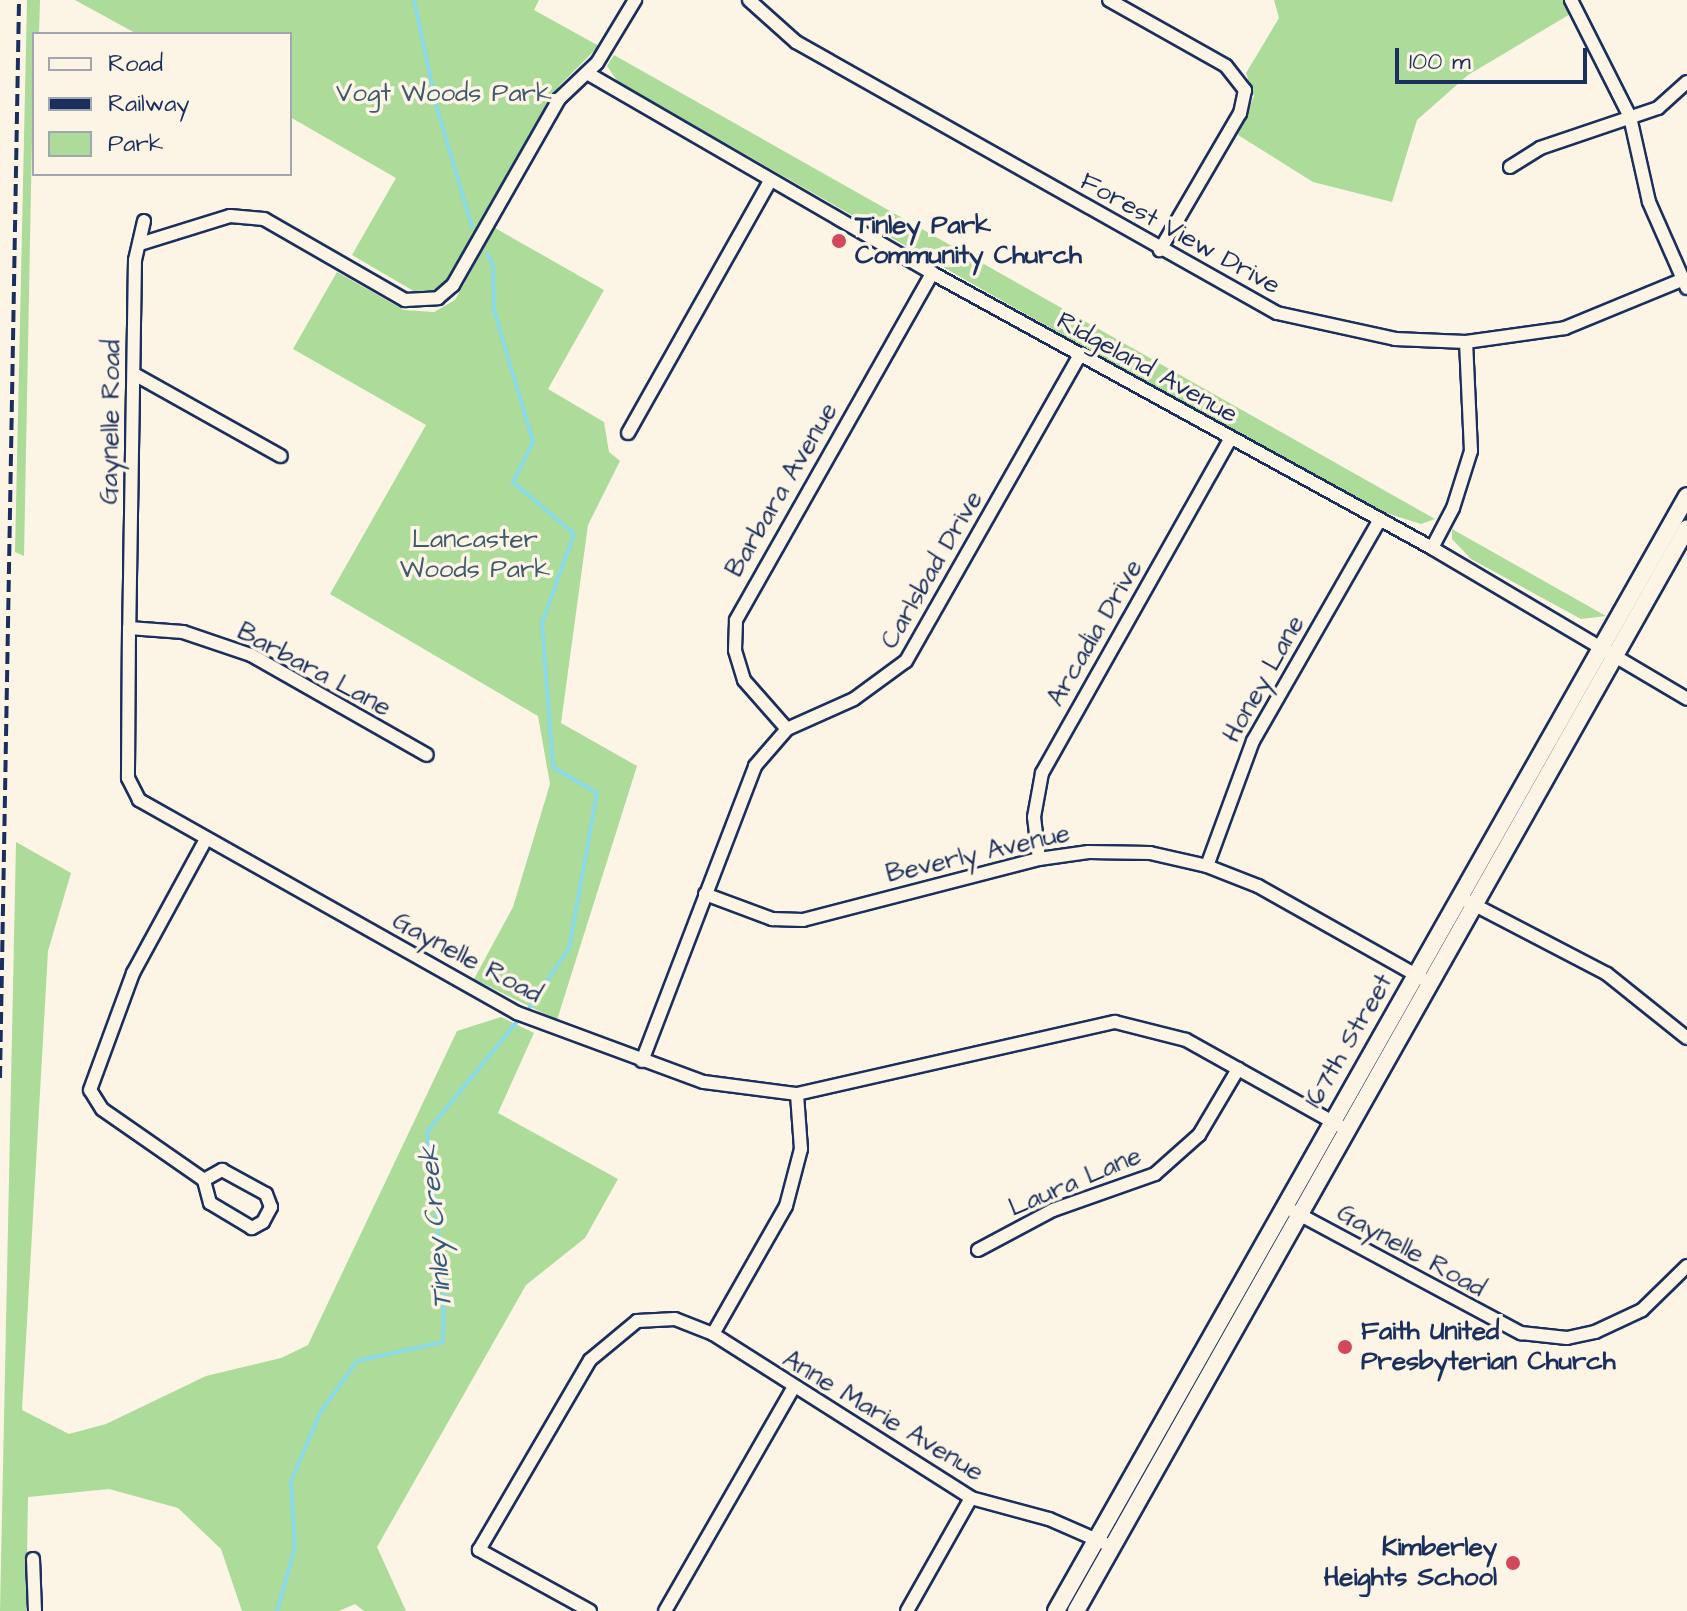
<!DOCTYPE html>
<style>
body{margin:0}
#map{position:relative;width:1687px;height:1611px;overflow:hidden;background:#fcf5e5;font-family:"Architects Daughter",sans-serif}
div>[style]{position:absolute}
.green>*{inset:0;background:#acdb9a}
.stream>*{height:4px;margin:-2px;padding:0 2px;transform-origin:2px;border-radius:2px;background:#8bdae7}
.roads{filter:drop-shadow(2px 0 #1b2f5e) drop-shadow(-2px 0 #1b2f5e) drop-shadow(0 2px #1b2f5e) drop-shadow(0 -2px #1b2f5e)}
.minor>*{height:12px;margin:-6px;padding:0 6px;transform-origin:6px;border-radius:6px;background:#fcf5e5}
.major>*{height:16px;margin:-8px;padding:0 8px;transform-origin:8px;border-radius:8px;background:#fcf5e5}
.rail>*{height:4px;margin-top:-2px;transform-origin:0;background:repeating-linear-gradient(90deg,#1b2f5e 0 12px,transparent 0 18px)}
.dots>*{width:22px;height:22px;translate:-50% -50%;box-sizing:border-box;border:4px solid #fcf5e5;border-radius:50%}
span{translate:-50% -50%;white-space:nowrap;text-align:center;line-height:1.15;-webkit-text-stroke:7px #fcf5e5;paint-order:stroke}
.park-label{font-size:26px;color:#3f5a6d}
.poi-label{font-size:26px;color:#1b2f5e;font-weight:700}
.left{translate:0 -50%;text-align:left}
.right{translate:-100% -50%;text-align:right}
.street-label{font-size:26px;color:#1b2f5e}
.water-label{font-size:28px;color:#375a80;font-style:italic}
.legend{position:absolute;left:32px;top:32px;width:260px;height:144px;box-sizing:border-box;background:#fcf5e5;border:2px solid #a2a6af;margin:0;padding:10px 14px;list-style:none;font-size:24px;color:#1b2f5e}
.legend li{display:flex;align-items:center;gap:16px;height:40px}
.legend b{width:40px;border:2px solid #a2a6af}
.scale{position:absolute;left:1395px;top:48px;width:192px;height:36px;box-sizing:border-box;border:4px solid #1b2f5e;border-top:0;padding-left:10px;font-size:24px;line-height:28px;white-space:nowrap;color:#1b2f5e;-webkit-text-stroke:6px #fcf5e5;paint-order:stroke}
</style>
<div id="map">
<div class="green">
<i style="clip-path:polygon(27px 0,40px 0,39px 34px,34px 34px,24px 556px,15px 552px)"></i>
<i style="clip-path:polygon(75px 0,539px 0,534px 10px,599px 46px,559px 86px,448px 282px,432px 293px,417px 293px,352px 255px,396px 178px,290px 117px,290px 34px,137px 34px)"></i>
<i style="clip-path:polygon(1274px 0,1563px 0,1572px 13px,1468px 75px,1417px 120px,1392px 202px,1313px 182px,1238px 135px,1254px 96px,1246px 73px,1279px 18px)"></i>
<i style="clip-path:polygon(614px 55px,1435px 519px,1421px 524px,1361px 505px,618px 82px,607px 66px)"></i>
<i style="clip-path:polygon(495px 228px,604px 290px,548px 389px,604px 422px,609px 452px,620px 461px,588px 525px,561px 723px,637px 766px,557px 1020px,474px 979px,513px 907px,550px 784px,538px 716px,330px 594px,426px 425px,293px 349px,337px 272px,404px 310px,434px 312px,455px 300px)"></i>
<i style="clip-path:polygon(1452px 529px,1606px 616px,1581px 619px,1471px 559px,1452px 539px)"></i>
<i style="clip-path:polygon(16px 842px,71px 873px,48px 951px,22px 1410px,69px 1434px,106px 1424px,206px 1376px,281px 1358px,308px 1345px,457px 1031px,501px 1017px,534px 1033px,498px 1113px,618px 1179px,585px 1238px,526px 1285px,377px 1547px,406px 1611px,364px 1611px,355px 1604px,339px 1611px,242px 1611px,221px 1549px,178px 1508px,109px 1489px,28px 1497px,26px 1611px,0 1611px)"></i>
</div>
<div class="stream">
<i style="left:414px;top:0;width:110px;rotate:78deg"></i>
<i style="left:437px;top:108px;width:124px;rotate:73.6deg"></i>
<i style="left:487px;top:254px;width:13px;rotate:61deg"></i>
<i style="left:493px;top:265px;width:45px;rotate:88.7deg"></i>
<i style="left:494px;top:310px;width:138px;rotate:73.5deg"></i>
<i style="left:533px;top:442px;width:45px;rotate:116.6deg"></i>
<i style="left:513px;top:482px;width:80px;rotate:40.4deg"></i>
<i style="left:574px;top:534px;width:95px;rotate:109.8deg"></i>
<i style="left:542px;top:623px;width:144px;rotate:85.6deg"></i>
<i style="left:553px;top:767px;width:51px;rotate:30.6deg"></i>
<i style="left:597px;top:793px;width:158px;rotate:100.2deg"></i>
<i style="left:569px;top:948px;width:71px;rotate:123.5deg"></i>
<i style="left:277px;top:1611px;width:66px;rotate:-74.3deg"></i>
<i style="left:295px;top:1547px;width:66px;rotate:-93.5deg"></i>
<i style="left:291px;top:1481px;width:74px;rotate:-66.9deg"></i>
<i style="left:320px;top:1413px;width:64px;rotate:-54.6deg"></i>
<i style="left:357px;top:1361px;width:88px;rotate:-12.5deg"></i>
<i style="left:443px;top:1342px;width:56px;rotate:-89deg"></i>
<i style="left:444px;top:1286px;width:155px;rotate:-96.3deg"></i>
<i style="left:427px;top:1132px;width:141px;rotate:-50.8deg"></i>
</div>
<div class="roads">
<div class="minor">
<i style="left:749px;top:0;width:63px;rotate:41.8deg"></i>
<i style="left:796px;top:42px;width:552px;rotate:29.4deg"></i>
<i style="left:1277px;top:313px;width:121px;rotate:12.4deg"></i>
<i style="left:1395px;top:339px;width:71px;rotate:2.4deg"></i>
<i style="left:1466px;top:342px;width:100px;rotate:-8deg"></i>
<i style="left:1565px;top:328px;width:123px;rotate:-22.4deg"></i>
<i style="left:1109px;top:0;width:134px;rotate:29.4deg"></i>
<i style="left:1226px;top:66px;width:31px;rotate:52deg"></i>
<i style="left:1245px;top:90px;width:24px;rotate:102deg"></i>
<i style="left:1240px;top:113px;width:159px;rotate:120.3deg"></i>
<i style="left:1571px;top:0;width:131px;rotate:63.2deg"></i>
<i style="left:1630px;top:117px;width:87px;rotate:77.4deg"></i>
<i style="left:1649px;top:202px;width:94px;rotate:66.2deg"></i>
<i style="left:587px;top:73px;width:399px;rotate:30.1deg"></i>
<i style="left:932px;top:273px;width:571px;rotate:28.81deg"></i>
<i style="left:1432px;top:548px;width:296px;rotate:30.6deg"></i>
<i style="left:1510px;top:167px;width:36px;rotate:-32deg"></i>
<i style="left:1540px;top:148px;width:125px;rotate:-18.7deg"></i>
<i style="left:1658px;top:108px;width:39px;rotate:-42deg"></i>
<i style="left:144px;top:221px;width:40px;rotate:103deg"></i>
<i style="left:135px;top:260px;width:368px;rotate:90.9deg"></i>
<i style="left:129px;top:628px;width:150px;rotate:90.4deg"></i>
<i style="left:128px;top:778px;width:25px;rotate:63deg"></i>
<i style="left:139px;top:800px;width:434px;rotate:29.4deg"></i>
<i style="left:517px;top:1013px;width:199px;rotate:20.3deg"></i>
<i style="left:704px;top:1082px;width:94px;rotate:7.4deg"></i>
<i style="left:797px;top:1094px;width:326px;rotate:-12.8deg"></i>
<i style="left:1115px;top:1022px;width:73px;rotate:14.2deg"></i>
<i style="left:1186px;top:1040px;width:176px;rotate:29.2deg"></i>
<i style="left:143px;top:243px;width:91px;rotate:-17.2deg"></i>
<i style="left:230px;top:216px;width:34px;rotate:5deg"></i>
<i style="left:264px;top:219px;width:163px;rotate:29.9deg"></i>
<i style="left:405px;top:300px;width:33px;rotate:-3deg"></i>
<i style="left:438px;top:298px;width:20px;rotate:-41deg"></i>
<i style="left:453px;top:285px;width:214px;rotate:-60.3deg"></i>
<i style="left:559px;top:99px;width:52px;rotate:-43.5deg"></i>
<i style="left:597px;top:63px;width:74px;rotate:-58.9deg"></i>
<i style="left:134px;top:374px;width:168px;rotate:29.2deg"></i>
<i style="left:628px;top:433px;width:289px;rotate:-60.6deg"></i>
<i style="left:1432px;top:548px;width:45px;rotate:-62.3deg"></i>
<i style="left:1453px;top:508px;width:60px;rotate:-72.5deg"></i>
<i style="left:1471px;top:451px;width:109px;rotate:-92.6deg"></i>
<i style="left:129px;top:628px;width:54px;rotate:4.2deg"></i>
<i style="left:183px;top:632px;width:72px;rotate:18.7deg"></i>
<i style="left:251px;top:655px;width:202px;rotate:29.6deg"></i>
<i style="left:787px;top:729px;width:65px;rotate:-131.3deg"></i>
<i style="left:744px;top:680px;width:31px;rotate:-107deg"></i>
<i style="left:735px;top:650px;width:30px;rotate:-88deg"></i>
<i style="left:736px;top:620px;width:399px;rotate:-60.5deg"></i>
<i style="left:1039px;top:859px;width:42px;rotate:-96.8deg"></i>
<i style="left:1034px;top:817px;width:45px;rotate:-79.7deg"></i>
<i style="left:1042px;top:773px;width:383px;rotate:-60.6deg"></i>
<i style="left:1207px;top:866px;width:133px;rotate:-69.8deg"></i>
<i style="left:1253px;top:741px;width:251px;rotate:-60.2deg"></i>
<i style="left:705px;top:894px;width:72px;rotate:20.5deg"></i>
<i style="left:772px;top:919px;width:31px;rotate:2deg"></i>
<i style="left:803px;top:920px;width:244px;rotate:-14.5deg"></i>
<i style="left:1039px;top:859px;width:50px;rotate:-8deg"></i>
<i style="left:1089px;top:852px;width:61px;rotate:0.9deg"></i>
<i style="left:1150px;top:853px;width:58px;rotate:12.8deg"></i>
<i style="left:1207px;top:866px;width:55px;rotate:21.4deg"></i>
<i style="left:1258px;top:886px;width:189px;rotate:29.4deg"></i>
<i style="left:1467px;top:901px;width:158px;rotate:27.5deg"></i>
<i style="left:1607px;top:974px;width:102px;rotate:38.7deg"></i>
<i style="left:642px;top:1061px;width:316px;rotate:-69deg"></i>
<i style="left:755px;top:766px;width:49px;rotate:-49.1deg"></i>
<i style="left:787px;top:729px;width:73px;rotate:-24.1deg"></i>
<i style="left:854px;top:699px;width:64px;rotate:-36.2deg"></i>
<i style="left:906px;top:661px;width:352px;rotate:-60.4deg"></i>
<i style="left:204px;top:1180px;width:21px;rotate:-29deg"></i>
<i style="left:222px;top:1170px;width:50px;rotate:28.6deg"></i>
<i style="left:266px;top:1194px;width:14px;rotate:69deg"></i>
<i style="left:271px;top:1207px;width:17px;rotate:118deg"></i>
<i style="left:263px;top:1222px;width:13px;rotate:151deg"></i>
<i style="left:252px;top:1228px;width:49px;rotate:-149.2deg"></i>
<i style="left:210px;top:1203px;width:24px;rotate:-105deg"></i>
<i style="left:204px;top:1180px;width:124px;rotate:-145.2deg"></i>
<i style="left:102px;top:1109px;width:22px;rotate:-122deg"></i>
<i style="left:90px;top:1090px;width:125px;rotate:-69.8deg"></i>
<i style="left:133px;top:973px;width:153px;rotate:-61.4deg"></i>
<i style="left:1293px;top:1211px;width:259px;rotate:28.2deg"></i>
<i style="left:1521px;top:1333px;width:46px;rotate:6.2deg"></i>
<i style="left:1567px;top:1338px;width:29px;rotate:-12deg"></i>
<i style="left:1595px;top:1332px;width:52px;rotate:-25.1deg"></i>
<i style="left:1642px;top:1310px;width:63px;rotate:-44.4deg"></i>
<i style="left:978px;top:1250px;width:85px;rotate:-28.1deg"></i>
<i style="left:1053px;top:1210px;width:108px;rotate:-19.4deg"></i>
<i style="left:1155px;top:1174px;width:59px;rotate:-41.6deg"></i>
<i style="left:1199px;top:1135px;width:77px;rotate:-59.4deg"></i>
<i style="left:713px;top:1334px;width:147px;rotate:-60.3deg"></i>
<i style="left:786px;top:1206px;width:59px;rotate:-75.3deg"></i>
<i style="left:801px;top:1149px;width:55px;rotate:-94.2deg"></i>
<i style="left:33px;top:1559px;width:52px;rotate:87.8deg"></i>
<i style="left:590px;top:1611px;width:127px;rotate:-151.2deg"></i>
<i style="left:479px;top:1550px;width:220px;rotate:-59.7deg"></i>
<i style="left:590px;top:1360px;width:61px;rotate:-39.7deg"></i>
<i style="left:637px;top:1321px;width:38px;rotate:-3deg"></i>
<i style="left:675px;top:1319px;width:41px;rotate:21.5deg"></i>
<i style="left:713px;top:1334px;width:306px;rotate:32.4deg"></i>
<i style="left:971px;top:1498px;width:81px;rotate:15.1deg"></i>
<i style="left:1049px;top:1519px;width:60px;rotate:23.6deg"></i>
<i style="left:665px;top:1611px;width:257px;rotate:-60.1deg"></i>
<i style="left:907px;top:1611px;width:130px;rotate:-60.5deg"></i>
</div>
<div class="major">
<i style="left:1056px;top:1611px;width:1281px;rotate:-60.49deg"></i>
<i style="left:1076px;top:1611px;width:1243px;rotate:-60.57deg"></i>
</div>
</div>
<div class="rail">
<i style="left:0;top:1078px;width:1078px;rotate:-88.99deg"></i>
</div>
<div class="dots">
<i style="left:839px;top:241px;background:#d1495b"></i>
<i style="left:1345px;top:1347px;background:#d1495b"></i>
<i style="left:1513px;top:1563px;background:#d1495b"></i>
</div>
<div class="park-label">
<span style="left:444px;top:94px">Vogt Woods Park</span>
<span style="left:475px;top:555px">Lancaster<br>Woods Park</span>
</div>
<div class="poi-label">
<span class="left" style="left:855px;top:241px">Tinley Park<br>Community Church</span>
<span class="left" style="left:1361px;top:1347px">Faith United<br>Presbyterian Church</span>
<span class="right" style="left:1497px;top:1563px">Kimberley<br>Heights School</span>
</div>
<div class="street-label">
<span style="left:1180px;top:234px;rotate:29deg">Forest View Drive</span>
<span style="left:1147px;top:368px;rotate:29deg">Ridgeland Avenue</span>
<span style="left:111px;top:422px;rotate:-89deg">Gaynelle Road</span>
<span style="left:782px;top:490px;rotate:-60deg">Barbara Avenue</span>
<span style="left:932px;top:570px;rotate:-60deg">Carlsbad Drive</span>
<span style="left:1095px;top:633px;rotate:-60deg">Arcadia Drive</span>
<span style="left:314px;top:670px;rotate:28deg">Barbara Lane</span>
<span style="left:1264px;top:679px;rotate:-61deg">Honey Lane</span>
<span style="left:978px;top:854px;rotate:-13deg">Beverly Avenue</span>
<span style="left:467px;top:958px;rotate:28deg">Gaynelle Road</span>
<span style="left:1349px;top:1041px;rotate:-60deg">167th Street</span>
<span style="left:1075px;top:1182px;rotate:-23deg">Laura Lane</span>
<span style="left:1411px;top:1251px;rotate:29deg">Gaynelle Road</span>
<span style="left:883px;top:1416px;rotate:31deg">Anne Marie Avenue</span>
</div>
<div class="water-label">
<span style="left:436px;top:1227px;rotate:-95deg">Tinley Creek</span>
</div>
<ul class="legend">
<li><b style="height:10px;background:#fcf5e5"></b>Road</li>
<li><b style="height:10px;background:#1b2f5e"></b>Railway</li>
<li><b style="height:22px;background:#acdb9a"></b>Park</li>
</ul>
<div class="scale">100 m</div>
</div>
